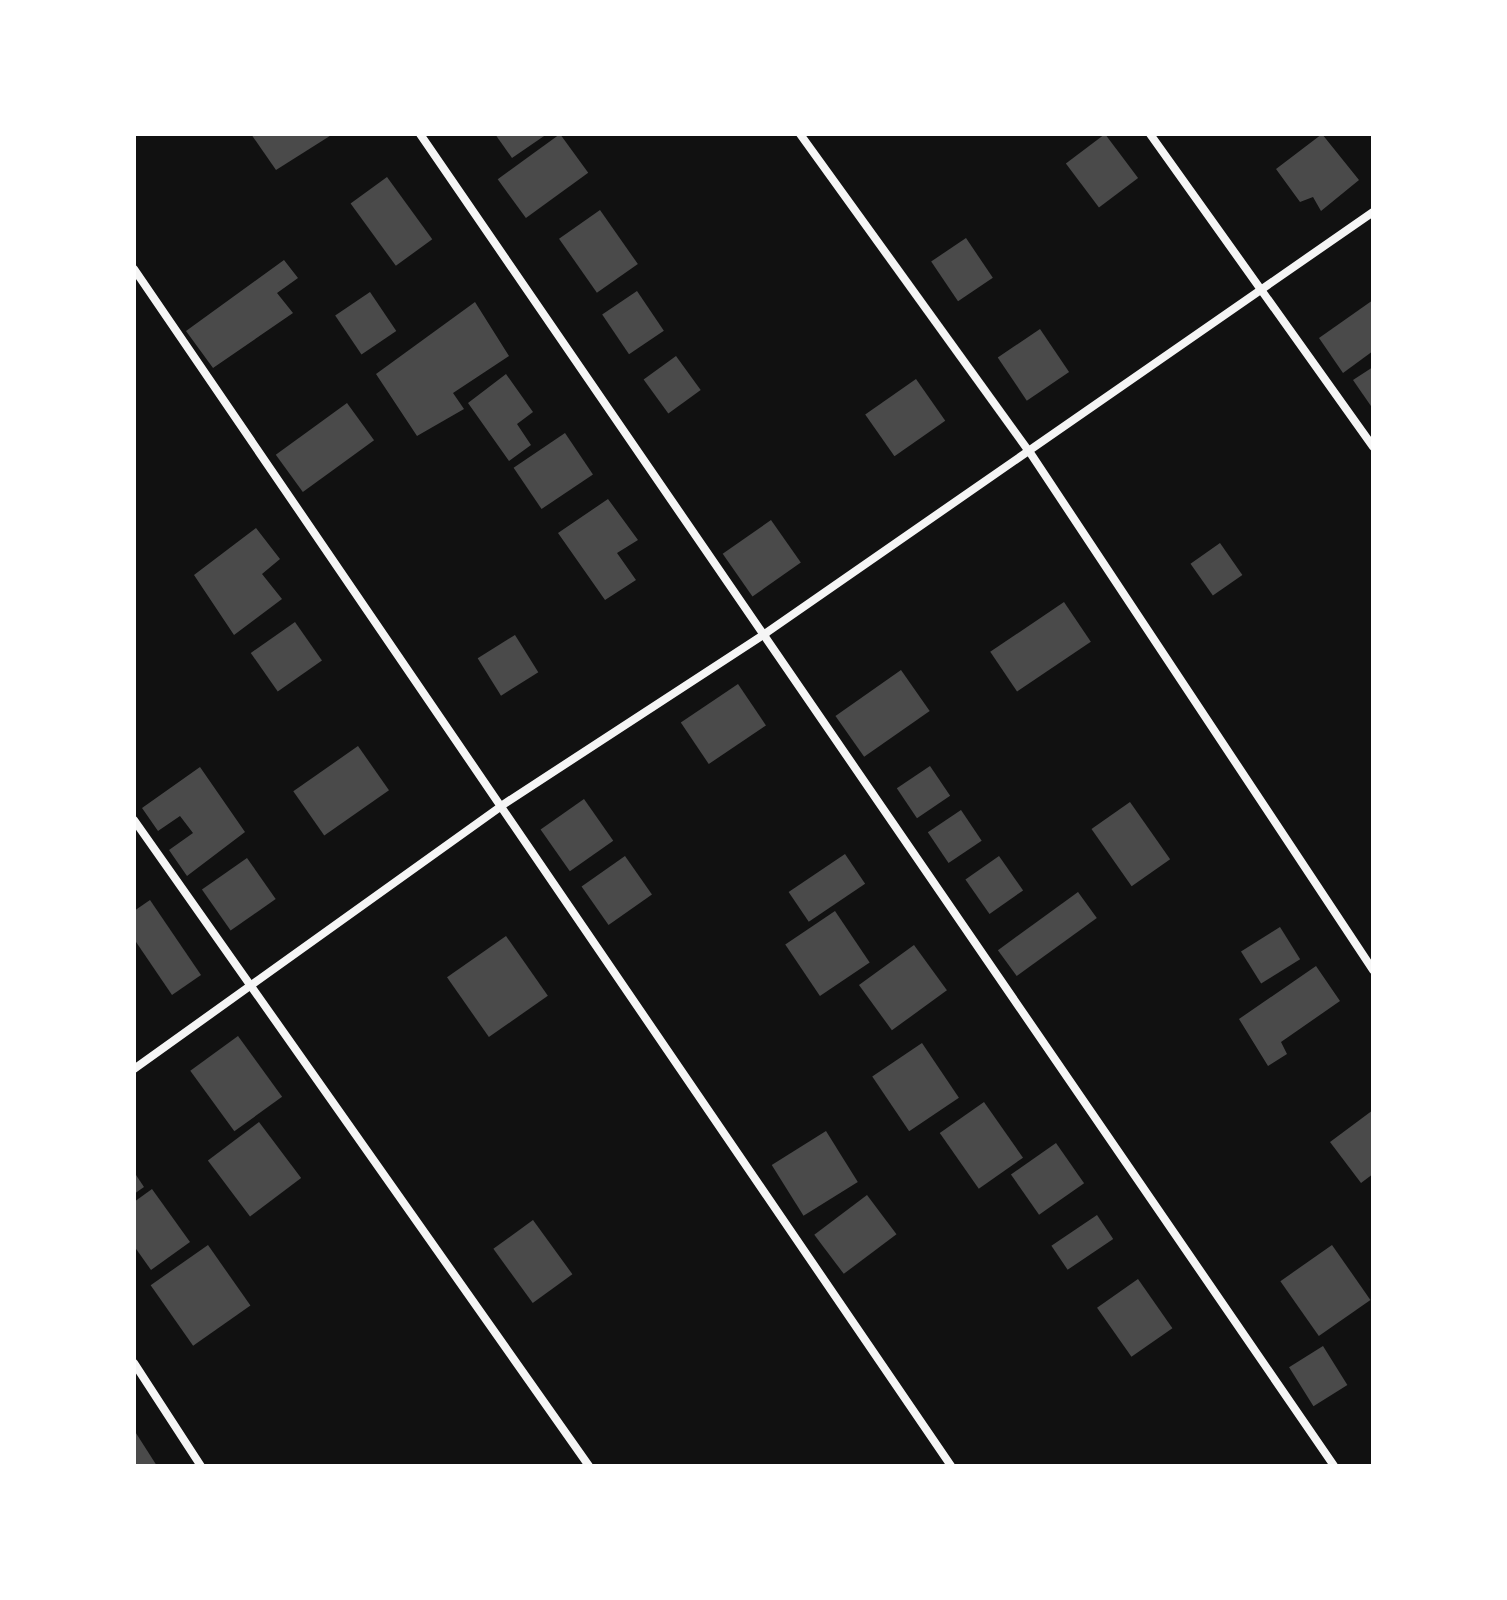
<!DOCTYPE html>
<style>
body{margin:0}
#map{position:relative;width:1507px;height:1600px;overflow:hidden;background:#111;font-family:"Source Sans 3",sans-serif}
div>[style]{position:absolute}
.building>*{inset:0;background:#4a4a4a;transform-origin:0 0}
.minor>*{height:8px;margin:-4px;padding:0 4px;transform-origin:4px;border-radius:4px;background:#f5f5f5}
span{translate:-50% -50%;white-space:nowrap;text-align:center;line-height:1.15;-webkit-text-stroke:6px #fff;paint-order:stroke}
.frame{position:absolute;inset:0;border:136px solid #fff;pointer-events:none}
</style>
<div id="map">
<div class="building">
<i style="clip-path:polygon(251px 134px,333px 134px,276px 170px)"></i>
<i style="clip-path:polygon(495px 134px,547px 134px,512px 158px)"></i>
<i style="left:560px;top:134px;width:48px;height:77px;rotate:54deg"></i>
<i style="left:1105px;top:134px;width:55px;height:49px;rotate:53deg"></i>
<i style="clip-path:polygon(1322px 134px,1359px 180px,1321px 211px,1313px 197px,1300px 202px,1276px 169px)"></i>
<i style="left:387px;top:177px;width:77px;height:45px;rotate:54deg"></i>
<i style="left:600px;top:210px;width:66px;height:50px;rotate:55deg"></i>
<i style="left:966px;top:238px;width:48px;height:42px;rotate:56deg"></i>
<i style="clip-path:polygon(284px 260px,298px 278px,277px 293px,293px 313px,213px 368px,186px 331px)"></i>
<i style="left:637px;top:291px;width:48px;height:42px;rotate:56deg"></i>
<i style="left:370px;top:292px;width:47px;height:42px;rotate:56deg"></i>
<i style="clip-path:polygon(1373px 300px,1373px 351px,1343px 373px,1319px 338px)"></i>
<i style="clip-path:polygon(475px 302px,509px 356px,453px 393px,464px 409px,417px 436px,376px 374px)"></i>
<i style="left:1040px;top:329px;width:52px;height:51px;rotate:56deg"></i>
<i style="left:676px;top:356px;width:42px;height:40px;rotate:54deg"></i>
<i style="clip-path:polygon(1373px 367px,1373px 409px,1353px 380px)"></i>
<i style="clip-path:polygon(506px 374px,533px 412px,517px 424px,531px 445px,509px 461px,468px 403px)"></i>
<i style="left:916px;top:379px;width:51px;height:62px;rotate:55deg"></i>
<i style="left:347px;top:403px;width:46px;height:88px;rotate:54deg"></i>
<i style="left:565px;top:433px;width:50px;height:62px;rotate:56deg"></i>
<i style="clip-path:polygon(608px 499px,638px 540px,617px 553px,636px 580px,605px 600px,558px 533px)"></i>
<i style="left:771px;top:520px;width:52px;height:59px;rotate:55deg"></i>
<i style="clip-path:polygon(256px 528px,280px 559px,262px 574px,282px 599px,234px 635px,194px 575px)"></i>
<i style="left:1220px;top:543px;width:39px;height:36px;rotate:55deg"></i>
<i style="left:1064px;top:602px;width:48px;height:89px;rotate:56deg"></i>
<i style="left:295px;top:622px;width:47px;height:54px;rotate:55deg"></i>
<i style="left:515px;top:635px;width:44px;height:44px;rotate:58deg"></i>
<i style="left:901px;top:670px;width:50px;height:80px;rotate:55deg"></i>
<i style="left:738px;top:684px;width:50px;height:69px;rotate:56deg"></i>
<i style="left:358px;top:746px;width:54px;height:79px;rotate:55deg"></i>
<i style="left:930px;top:766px;width:36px;height:40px;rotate:56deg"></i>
<i style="clip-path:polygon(200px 767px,245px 832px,187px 876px,169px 850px,193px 833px,180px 816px,158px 831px,142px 808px)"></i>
<i style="left:584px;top:799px;width:51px;height:53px;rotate:55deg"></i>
<i style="left:1130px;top:802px;width:70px;height:47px;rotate:55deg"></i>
<i style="left:961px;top:810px;width:37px;height:40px;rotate:56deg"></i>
<i style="left:845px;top:854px;width:36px;height:68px;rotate:56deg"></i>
<i style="left:625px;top:856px;width:47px;height:53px;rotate:55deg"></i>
<i style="left:999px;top:856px;width:42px;height:41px;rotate:55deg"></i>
<i style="left:247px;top:858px;width:50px;height:55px;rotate:55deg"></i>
<i style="left:1078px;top:892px;width:32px;height:99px;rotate:54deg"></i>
<i style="clip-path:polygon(150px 900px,201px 975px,172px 995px,134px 939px,134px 911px)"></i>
<i style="left:835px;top:911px;width:62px;height:60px;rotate:56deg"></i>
<i style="left:1280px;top:927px;width:38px;height:46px;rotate:58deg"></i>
<i style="left:506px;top:936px;width:73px;height:72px;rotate:55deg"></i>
<i style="left:914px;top:945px;width:56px;height:68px;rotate:54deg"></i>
<i style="clip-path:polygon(1316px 966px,1340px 1001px,1281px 1042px,1287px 1054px,1268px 1066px,1239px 1019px)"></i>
<i style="left:238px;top:1036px;width:75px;height:59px;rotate:54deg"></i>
<i style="left:922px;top:1043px;width:66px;height:60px;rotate:56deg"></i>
<i style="left:984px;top:1102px;width:68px;height:54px;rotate:55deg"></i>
<i style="clip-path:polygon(1373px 1110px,1373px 1174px,1361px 1183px,1330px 1142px)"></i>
<i style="left:259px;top:1122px;width:70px;height:64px;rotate:53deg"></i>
<i style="left:826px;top:1131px;width:60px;height:64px;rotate:58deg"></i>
<i style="left:1056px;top:1143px;width:49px;height:55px;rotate:55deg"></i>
<i style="clip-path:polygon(134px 1172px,144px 1187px,134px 1194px)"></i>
<i style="clip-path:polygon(152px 1189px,190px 1242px,151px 1270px,134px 1246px,134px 1202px)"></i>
<i style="left:867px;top:1195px;width:49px;height:66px;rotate:53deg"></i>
<i style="left:1097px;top:1215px;width:29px;height:55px;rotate:56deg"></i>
<i style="left:533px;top:1220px;width:67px;height:49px;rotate:54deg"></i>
<i style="left:208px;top:1245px;width:74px;height:70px;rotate:55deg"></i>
<i style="left:1332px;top:1245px;width:67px;height:63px;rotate:55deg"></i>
<i style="left:1138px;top:1279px;width:60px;height:50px;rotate:55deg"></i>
<i style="left:1323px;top:1346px;width:46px;height:40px;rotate:58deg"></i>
<i style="clip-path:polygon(134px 1430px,157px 1466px,134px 1466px)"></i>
</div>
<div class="minor">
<i style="left:420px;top:134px;width:1615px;rotate:55.54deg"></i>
<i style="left:800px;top:134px;width:391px;rotate:54.2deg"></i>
<i style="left:1029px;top:451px;width:623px;rotate:56.46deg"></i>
<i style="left:1150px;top:134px;width:384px;rotate:54.5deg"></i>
<i style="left:134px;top:269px;width:1449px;rotate:55.68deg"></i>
<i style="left:134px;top:820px;width:790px;rotate:54.84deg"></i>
<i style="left:134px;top:1069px;width:452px;rotate:-35.6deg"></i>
<i style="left:501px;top:806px;width:316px;rotate:-33.1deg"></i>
<i style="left:766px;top:633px;width:739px;rotate:-34.74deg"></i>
<i style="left:134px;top:1363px;width:123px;rotate:57deg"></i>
</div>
<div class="frame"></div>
</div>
